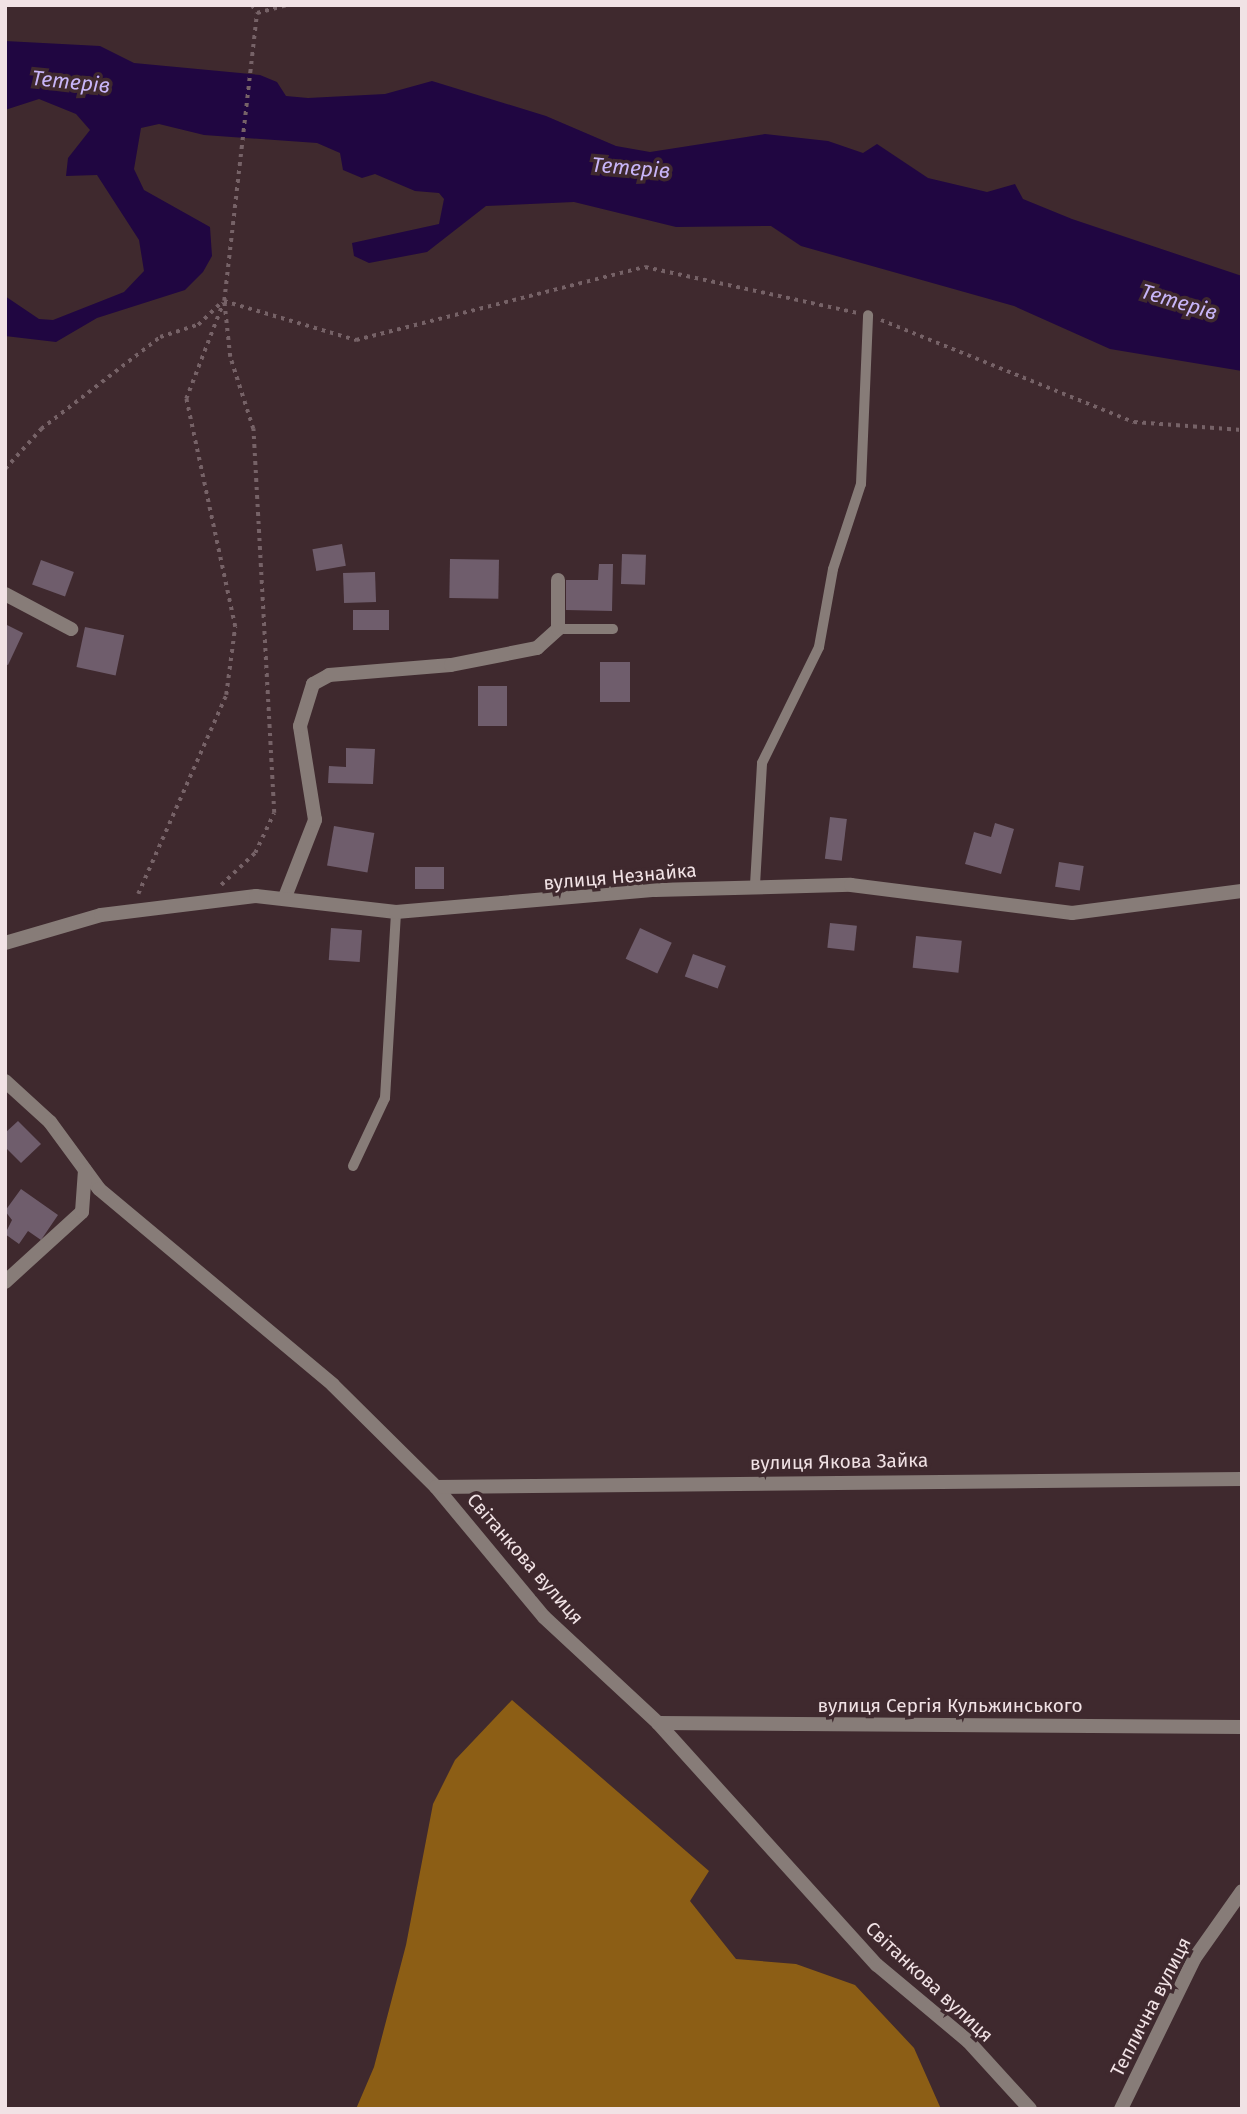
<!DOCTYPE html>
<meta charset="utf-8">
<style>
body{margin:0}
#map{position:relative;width:1247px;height:2114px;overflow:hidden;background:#3f292e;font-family:"Fira Sans",sans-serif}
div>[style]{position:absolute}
.forest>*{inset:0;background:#8c5e15}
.water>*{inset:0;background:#200641}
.building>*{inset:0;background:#6f5d6c;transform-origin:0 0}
.path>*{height:3.5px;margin-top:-1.75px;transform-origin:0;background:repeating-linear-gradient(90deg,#766267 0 3.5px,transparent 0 8.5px)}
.lane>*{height:10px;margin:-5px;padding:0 5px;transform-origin:5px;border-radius:5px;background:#877c78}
.street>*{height:14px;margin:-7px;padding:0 7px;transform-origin:7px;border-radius:7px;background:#877c78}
span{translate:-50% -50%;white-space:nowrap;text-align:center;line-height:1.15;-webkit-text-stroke:7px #3f292e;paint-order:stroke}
.street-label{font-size:19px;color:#f1e2e5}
.water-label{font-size:21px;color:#c8b5f8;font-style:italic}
.frame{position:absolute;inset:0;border:7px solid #f1e2e5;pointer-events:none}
</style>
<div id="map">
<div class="forest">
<i style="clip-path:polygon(512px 1700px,709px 1871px,690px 1901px,736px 1959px,796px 1964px,855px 1985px,914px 2048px,941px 2109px,356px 2109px,374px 2067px,406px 1945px,433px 1804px,455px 1760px)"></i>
</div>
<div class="water">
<i style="clip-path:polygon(5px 41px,100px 46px,134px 63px,260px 75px,277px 82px,286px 96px,308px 98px,385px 94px,432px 81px,546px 116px,616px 146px,650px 152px,765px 134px,828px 141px,863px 153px,877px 144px,928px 178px,987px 192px,1015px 184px,1023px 199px,1072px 219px,1242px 276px,1242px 371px,1110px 349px,1014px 306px,801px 246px,771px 226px,676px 227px,574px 202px,486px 206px,427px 252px,369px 263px,354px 256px,352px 243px,439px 224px,444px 199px,439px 193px,415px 191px,375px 174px,362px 178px,343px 170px,340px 153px,317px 143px,204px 135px,159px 124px,141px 128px,134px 169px,144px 190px,210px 227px,212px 256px,203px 272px,185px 290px,97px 318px,56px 342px,5px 336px,5px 296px,39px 319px,53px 320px,124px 292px,144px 271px,139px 240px,97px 175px,66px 176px,68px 158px,90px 130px,76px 114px,39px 99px,5px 110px)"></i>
</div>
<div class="building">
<i style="left:342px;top:544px;width:22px;height:30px;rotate:80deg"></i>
<i style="left:622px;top:554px;width:24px;height:30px;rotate:2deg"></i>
<i style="left:450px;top:559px;width:49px;height:39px;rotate:1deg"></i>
<i style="left:41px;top:560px;width:35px;height:26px;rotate:20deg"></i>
<i style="clip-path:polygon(599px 564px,613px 564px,612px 611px,566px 610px,566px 580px,598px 580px)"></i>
<i style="left:375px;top:572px;width:30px;height:32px;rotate:88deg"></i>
<i style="left:353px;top:610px;width:36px;height:20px"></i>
<i style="clip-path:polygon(5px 624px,23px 633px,8px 665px,5px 664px)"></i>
<i style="left:85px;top:627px;width:40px;height:41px;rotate:12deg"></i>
<i style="left:600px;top:662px;width:30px;height:40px"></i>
<i style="left:478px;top:686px;width:29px;height:40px"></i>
<i style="clip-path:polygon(346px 748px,375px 749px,373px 784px,328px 783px,329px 766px,346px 767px)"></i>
<i style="left:830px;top:817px;width:17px;height:42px;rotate:7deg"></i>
<i style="clip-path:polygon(995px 823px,1014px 829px,1001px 874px,965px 864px,974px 832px,991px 837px)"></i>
<i style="left:334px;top:826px;width:41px;height:40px;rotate:10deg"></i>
<i style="left:1059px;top:862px;width:25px;height:25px;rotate:9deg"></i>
<i style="left:415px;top:867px;width:29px;height:22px"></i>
<i style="left:830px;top:923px;width:27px;height:25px;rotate:6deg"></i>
<i style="left:331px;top:928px;width:31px;height:32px;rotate:4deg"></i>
<i style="left:640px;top:928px;width:35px;height:34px;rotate:25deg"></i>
<i style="left:916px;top:936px;width:46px;height:32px;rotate:6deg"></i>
<i style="left:693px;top:954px;width:35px;height:24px;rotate:20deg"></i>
<i style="clip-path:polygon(18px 1121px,41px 1144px,21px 1163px,5px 1147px,5px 1133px)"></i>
<i style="clip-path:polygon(21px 1189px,58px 1215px,41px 1240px,28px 1231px,19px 1244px,5px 1234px,12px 1220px,5px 1211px)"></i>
</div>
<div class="path">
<i style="left:252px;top:5px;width:9px;rotate:58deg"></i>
<i style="left:257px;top:13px;width:30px;rotate:-15deg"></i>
<i style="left:224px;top:301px;width:138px;rotate:16.5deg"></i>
<i style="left:356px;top:340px;width:298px;rotate:-14.2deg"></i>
<i style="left:645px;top:267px;width:217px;rotate:12.2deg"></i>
<i style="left:881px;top:320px;width:273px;rotate:22deg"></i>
<i style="left:1134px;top:422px;width:108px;rotate:4.2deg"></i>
<i style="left:5px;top:469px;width:54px;rotate:-48deg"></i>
<i style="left:41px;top:429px;width:150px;rotate:-37.7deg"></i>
<i style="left:160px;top:337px;width:40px;rotate:-18deg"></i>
<i style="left:198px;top:325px;width:33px;rotate:-44deg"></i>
<i style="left:221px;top:885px;width:47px;rotate:-43.3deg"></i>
<i style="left:255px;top:853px;width:44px;rotate:-64.6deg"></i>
<i style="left:274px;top:813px;width:385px;rotate:-93.1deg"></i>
<i style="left:253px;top:429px;width:76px;rotate:-107.7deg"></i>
<i style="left:230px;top:357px;width:56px;rotate:-96.1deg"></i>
<i style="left:224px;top:301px;width:290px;rotate:-83.5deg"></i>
<i style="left:138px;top:894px;width:218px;rotate:-66.1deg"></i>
<i style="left:226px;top:695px;width:69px;rotate:-82.5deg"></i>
<i style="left:235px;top:627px;width:233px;rotate:-102.1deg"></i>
<i style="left:186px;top:399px;width:103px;rotate:-68.9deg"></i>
</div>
<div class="lane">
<i style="left:558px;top:629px;width:55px"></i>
<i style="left:755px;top:885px;width:122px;rotate:-86.7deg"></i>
<i style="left:762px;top:763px;width:129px;rotate:-63.8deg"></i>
<i style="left:819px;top:647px;width:79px;rotate:-79.8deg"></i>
<i style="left:833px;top:569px;width:89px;rotate:-71.8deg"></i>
<i style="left:861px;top:484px;width:169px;rotate:-87.6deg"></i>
<i style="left:353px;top:1166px;width:75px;rotate:-64.8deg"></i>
<i style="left:385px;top:1098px;width:186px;rotate:-86.6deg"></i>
</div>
<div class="street">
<i style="left:5px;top:594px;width:75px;rotate:27.9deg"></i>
<i style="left:285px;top:897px;width:83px;rotate:-68.7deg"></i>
<i style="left:315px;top:820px;width:95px;rotate:-99.1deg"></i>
<i style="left:300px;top:726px;width:44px;rotate:-72.8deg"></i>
<i style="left:313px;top:684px;width:18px;rotate:-29deg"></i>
<i style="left:329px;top:675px;width:122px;rotate:-4.7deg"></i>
<i style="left:451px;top:665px;width:88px;rotate:-11.2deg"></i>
<i style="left:537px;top:648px;width:28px;rotate:-42deg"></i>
<i style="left:558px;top:629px;width:49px;rotate:-90deg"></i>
<i style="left:5px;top:943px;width:100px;rotate:-16.3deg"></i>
<i style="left:101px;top:915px;width:156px;rotate:-7deg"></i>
<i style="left:256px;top:896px;width:141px;rotate:6.5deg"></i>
<i style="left:396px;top:912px;width:260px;rotate:-4.9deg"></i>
<i style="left:655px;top:890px;width:196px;rotate:-1.5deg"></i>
<i style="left:851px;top:885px;width:223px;rotate:7.2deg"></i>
<i style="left:1072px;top:913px;width:171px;rotate:-7.4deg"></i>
<i style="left:5px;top:1081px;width:61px;rotate:42.3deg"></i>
<i style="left:50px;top:1122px;width:83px;rotate:53.8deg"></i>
<i style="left:99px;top:1189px;width:305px;rotate:39.9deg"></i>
<i style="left:333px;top:1385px;width:145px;rotate:44.7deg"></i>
<i style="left:436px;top:1487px;width:169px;rotate:50.3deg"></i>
<i style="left:544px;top:1617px;width:156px;rotate:42.9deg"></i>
<i style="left:658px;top:1723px;width:326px;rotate:47.9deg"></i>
<i style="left:877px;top:1965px;width:119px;rotate:39.9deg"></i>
<i style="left:968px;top:2041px;width:92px;rotate:47.6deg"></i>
<i style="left:5px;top:1282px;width:104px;rotate:-42.3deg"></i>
<i style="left:82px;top:1212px;width:42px;rotate:-85.9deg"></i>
<i style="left:436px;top:1487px;width:806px;rotate:-0.57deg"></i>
<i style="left:658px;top:1723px;width:584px;rotate:0.39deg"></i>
<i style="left:1121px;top:2109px;width:167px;rotate:-64deg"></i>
<i style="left:1194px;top:1959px;width:83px;rotate:-54.8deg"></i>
</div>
<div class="street-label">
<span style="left:620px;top:877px;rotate:-5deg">вулиця Незнайка</span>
<span style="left:839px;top:1462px;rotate:-1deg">вулиця Якова Зайка</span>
<span style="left:525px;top:1559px;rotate:49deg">Світанкова вулиця</span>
<span style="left:950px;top:1706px">вулиця Сергія Кульжинського</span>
<span style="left:929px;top:1982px;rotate:43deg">Світанкова вулиця</span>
<span style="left:1151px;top:2007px;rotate:-63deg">Теплична вулиця</span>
</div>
<div class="water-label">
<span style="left:71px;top:82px;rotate:6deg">Тетерів</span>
<span style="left:631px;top:168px;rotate:5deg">Тетерів</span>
<span style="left:1179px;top:302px;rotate:17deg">Тетерів</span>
</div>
<div class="frame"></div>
</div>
